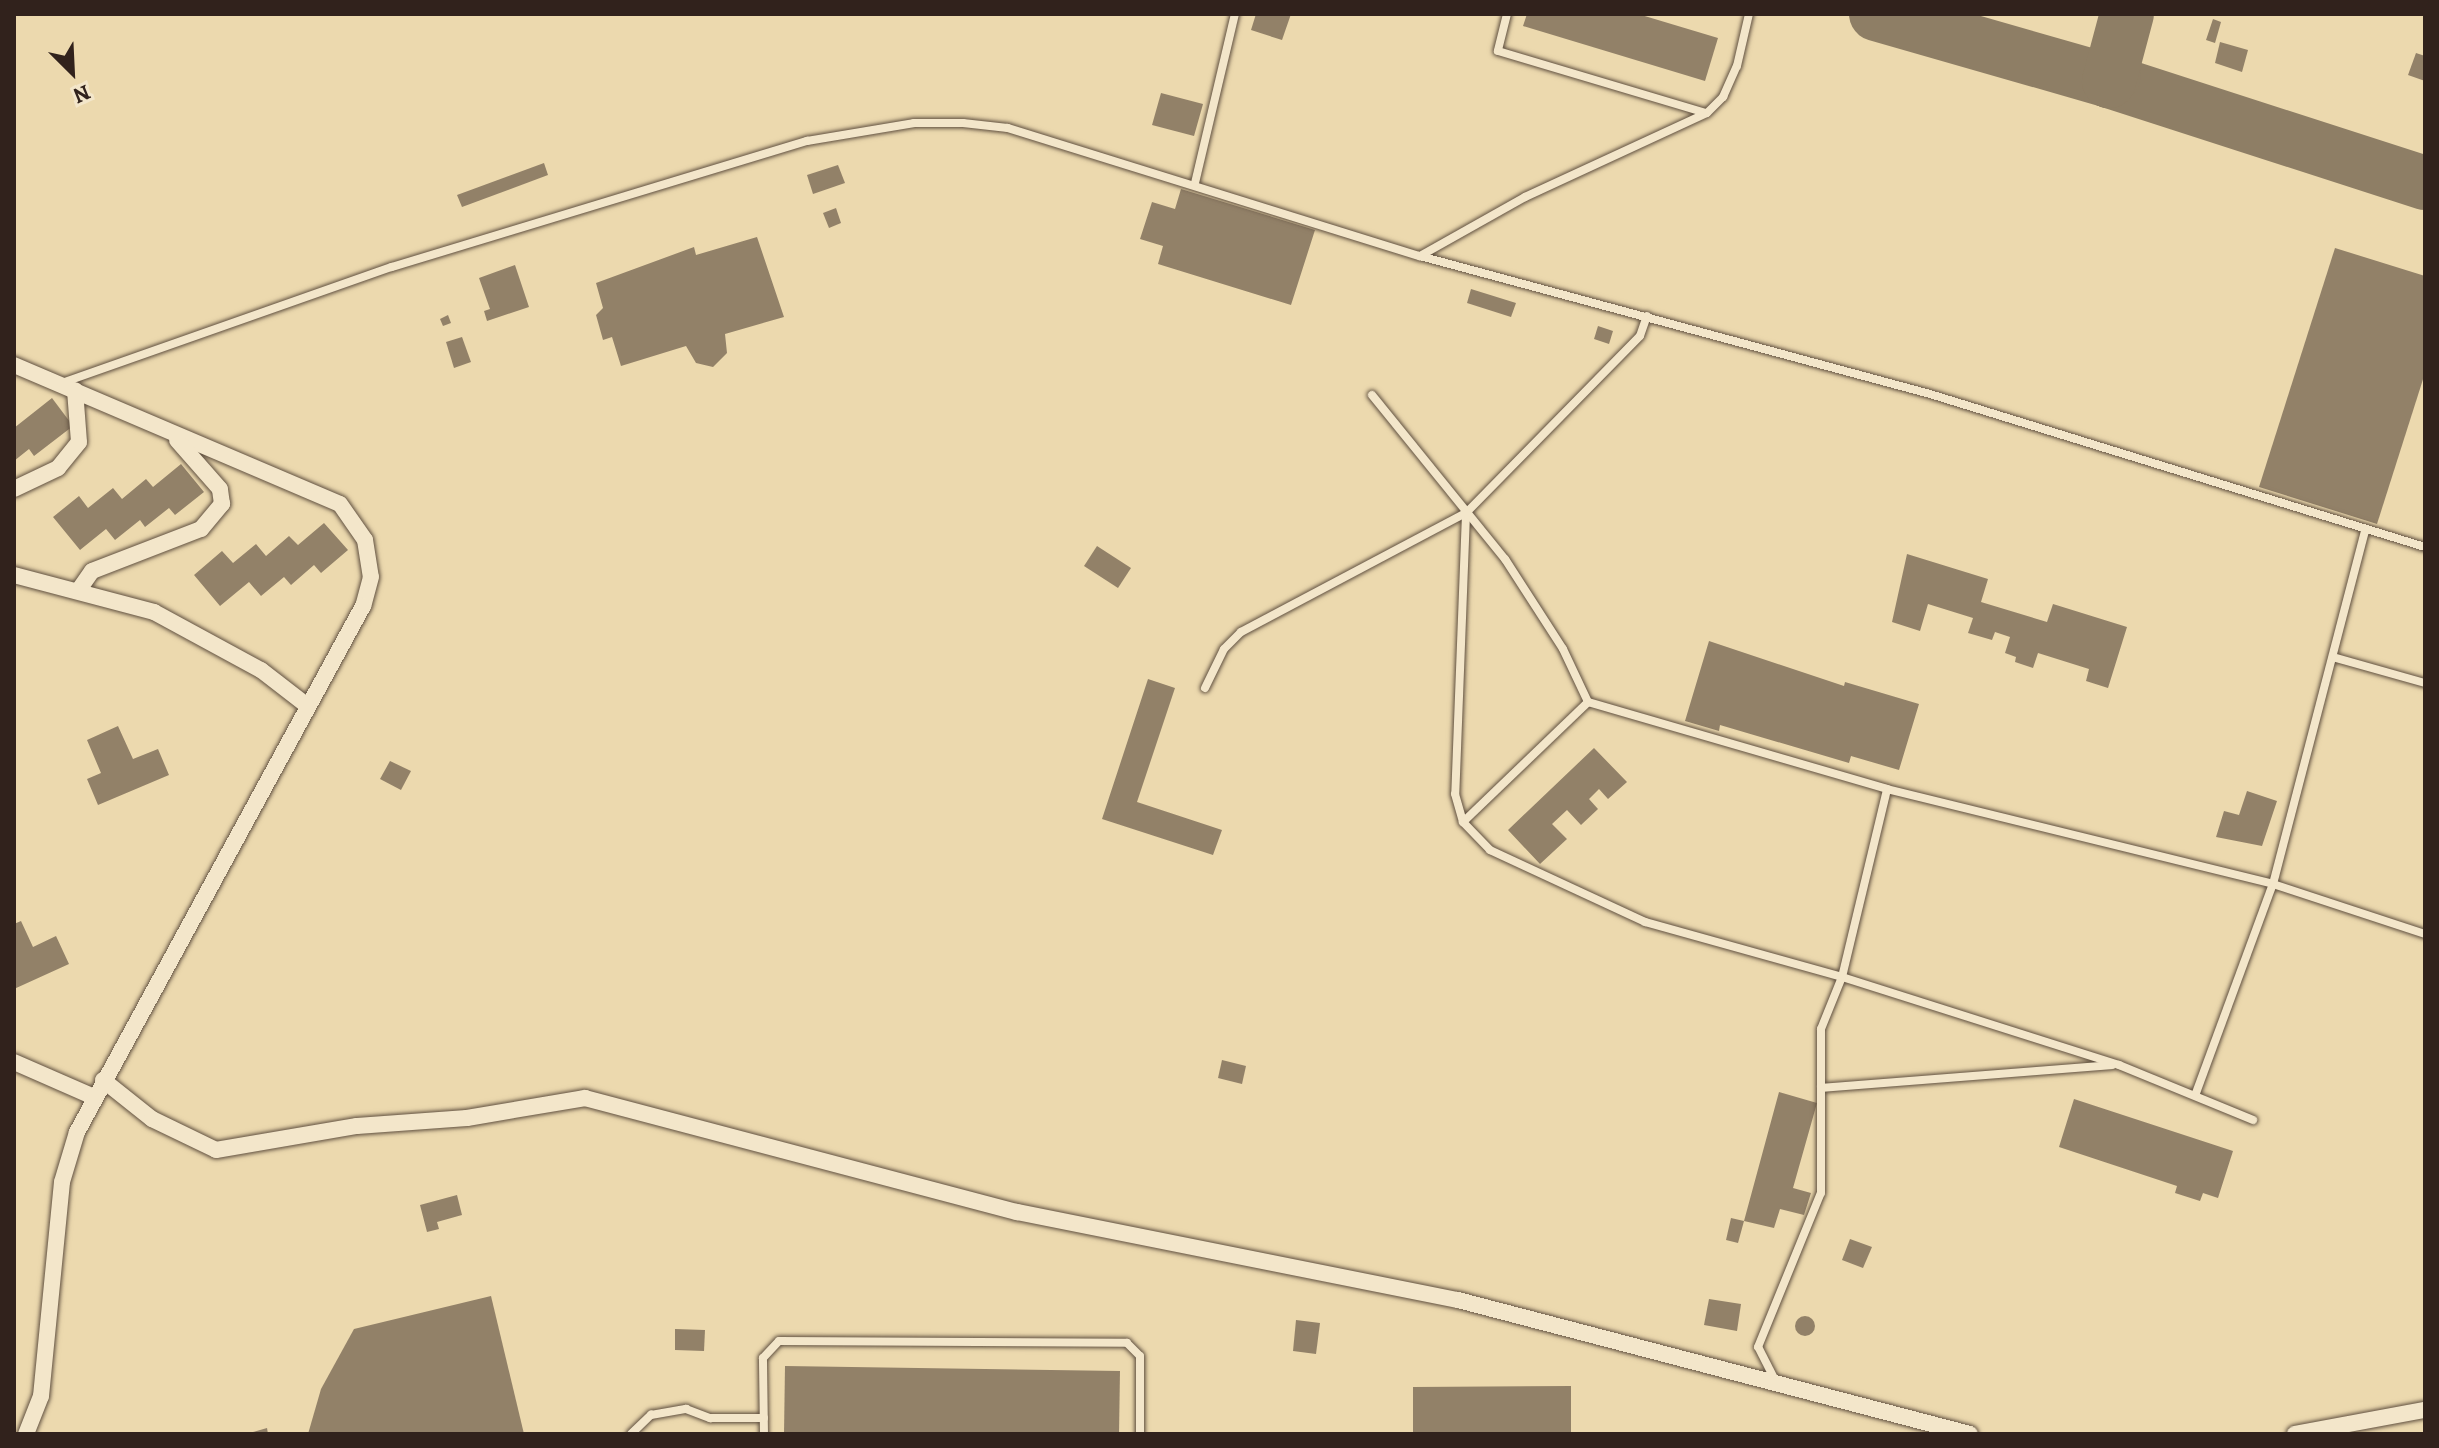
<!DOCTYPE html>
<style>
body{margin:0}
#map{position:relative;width:2439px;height:1448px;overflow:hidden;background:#ecd9ae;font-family:Alegreya,serif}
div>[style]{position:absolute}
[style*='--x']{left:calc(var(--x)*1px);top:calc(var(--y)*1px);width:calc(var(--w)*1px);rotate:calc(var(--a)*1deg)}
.taxiway>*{height:54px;margin:-27px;padding:0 27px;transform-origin:27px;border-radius:27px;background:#8e7e65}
.building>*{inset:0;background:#928168}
.round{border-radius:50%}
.roads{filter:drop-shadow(0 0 2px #605040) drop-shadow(0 0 2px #605040)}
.lane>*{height:8px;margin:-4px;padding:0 4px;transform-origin:4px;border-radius:4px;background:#f3e6ca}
.street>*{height:16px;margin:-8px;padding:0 8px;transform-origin:8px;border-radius:8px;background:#f3e6ca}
span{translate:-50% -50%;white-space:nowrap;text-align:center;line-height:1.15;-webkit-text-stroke:8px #f3e6ca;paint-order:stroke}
.frame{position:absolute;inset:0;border:16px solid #31221c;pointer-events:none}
.north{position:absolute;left:32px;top:32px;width:80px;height:80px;-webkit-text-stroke:6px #f3e6ca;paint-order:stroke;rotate:156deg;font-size:22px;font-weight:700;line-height:32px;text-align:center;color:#31221c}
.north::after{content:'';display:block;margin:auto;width:28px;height:36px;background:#31221c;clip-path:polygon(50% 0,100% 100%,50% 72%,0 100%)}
</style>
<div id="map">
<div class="taxiway">
<i style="--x:1876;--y:14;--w:242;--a:16"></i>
<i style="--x:2109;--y:81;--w:332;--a:17.9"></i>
<i style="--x:2114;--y:75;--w:8;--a:130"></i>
<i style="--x:2109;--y:81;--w:69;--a:-75"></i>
</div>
<div class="building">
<i style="clip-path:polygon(1256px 14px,1291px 14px,1282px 40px,1251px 30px)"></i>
<i style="clip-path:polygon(1527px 14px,1638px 14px,1718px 38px,1705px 81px,1523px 26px)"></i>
<i style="clip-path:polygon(2213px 19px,2221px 22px,2215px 43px,2206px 40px)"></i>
<i style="clip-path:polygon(2220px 42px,2248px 50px,2242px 72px,2215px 63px)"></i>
<i style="clip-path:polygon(2416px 53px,2425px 56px,2425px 81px,2408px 75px)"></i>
<i style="clip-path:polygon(1161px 93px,1203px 104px,1194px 136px,1152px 125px)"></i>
<i style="clip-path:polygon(544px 163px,548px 175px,462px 207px,457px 195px)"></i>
<i style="clip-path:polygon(838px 165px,845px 183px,813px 194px,807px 175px)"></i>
<i style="clip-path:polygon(1181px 189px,1315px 230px,1291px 305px,1158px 264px,1163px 246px,1140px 239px,1152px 202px,1175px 209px)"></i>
<i style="clip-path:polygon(836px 208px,841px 223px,829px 228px,823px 213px)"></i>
<i style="clip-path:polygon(757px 237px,784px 317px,725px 334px,727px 353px,713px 367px,696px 363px,686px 346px,621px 366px,612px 337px,603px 340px,596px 315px,603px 308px,596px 283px,694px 247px,696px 255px)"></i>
<i style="clip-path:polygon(2335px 248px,2425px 276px,2425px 373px,2377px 524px,2259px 487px)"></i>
<i style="clip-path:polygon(515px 265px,529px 307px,487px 321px,484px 311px,490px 309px,479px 278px)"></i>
<i style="clip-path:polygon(1471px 289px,1516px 303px,1511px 317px,1467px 303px)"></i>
<i style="clip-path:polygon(448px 315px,451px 323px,443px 326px,440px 319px)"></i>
<i style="clip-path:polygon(1598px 326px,1613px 331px,1609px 344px,1594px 339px)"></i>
<i style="clip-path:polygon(462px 337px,471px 362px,454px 368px,446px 342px)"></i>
<i style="clip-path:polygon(52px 398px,73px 426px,34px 456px,29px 449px,14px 461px,14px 428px)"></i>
<i style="clip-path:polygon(181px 464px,204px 492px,175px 515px,169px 508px,145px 527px,140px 520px,115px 540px,106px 529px,80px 550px,53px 517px,79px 496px,88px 508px,113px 488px,122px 499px,146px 479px,153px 487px)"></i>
<i style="clip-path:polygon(324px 523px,348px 550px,321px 573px,314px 565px,291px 585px,284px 577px,261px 596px,249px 582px,220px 606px,194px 575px,222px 551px,233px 563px,256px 544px,266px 556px,289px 536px,298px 545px)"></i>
<i style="clip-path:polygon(1097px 546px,1131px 568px,1118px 588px,1084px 566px)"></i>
<i style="clip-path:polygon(1907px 554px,1988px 579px,1981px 602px,2047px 622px,2053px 604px,2127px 627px,2108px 688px,2086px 681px,2089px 669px,2038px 653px,2033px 668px,2015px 662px,2016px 657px,2005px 653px,2010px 637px,1995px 632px,1992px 640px,1968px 633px,1973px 618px,1928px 604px,1920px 631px,1892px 622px)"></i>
<i style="clip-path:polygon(1709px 641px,1844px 686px,1845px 682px,1919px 704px,1899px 770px,1851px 756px,1849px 763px,1720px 725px,1719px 731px,1685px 721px)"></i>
<i style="clip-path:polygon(1148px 679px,1175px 688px,1137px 802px,1222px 830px,1213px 855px,1102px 819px)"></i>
<i style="clip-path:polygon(118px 726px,133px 759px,158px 749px,169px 775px,98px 805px,87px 779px,101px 773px,87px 740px)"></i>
<i style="clip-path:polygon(1594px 748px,1627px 782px,1608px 799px,1599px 789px,1589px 799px,1598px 809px,1581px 825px,1567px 810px,1552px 824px,1567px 839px,1540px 864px,1508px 830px)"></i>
<i style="clip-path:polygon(390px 761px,411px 771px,401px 790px,380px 779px)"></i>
<i style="clip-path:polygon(2247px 791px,2277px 801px,2262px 846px,2216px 837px,2224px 811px,2239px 815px)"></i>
<i style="clip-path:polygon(21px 921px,33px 947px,56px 936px,69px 964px,14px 989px,14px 924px)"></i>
<i style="clip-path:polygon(1222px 1060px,1246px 1066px,1242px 1084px,1218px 1078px)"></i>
<i style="clip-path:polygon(1779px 1092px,1817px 1103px,1793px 1188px,1811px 1193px,1804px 1215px,1780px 1209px,1774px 1228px,1744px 1221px)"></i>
<i style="clip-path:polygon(2074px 1099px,2233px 1151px,2218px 1198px,2203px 1193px,2200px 1201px,2175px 1193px,2177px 1186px,2059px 1147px)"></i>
<i style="clip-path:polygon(457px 1195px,462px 1215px,437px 1222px,439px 1229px,427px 1232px,420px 1205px)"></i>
<i style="clip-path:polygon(1731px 1218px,1744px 1221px,1738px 1243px,1726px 1240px)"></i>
<i style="clip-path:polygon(1850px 1239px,1872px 1247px,1863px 1268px,1842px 1260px)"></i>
<i style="clip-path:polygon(491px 1296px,524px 1434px,308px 1434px,321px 1389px,354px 1329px)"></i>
<i style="clip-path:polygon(1709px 1299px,1741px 1304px,1737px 1331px,1704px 1325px)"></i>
<i class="round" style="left:1795px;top:1316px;width:20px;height:20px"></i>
<i style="clip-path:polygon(1296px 1320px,1320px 1323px,1316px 1354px,1293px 1351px)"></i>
<i style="clip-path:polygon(675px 1329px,705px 1330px,704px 1351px,675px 1350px)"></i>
<i style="clip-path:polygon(785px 1366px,1120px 1371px,1119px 1434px,784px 1434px)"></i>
<i style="clip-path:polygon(1571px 1386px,1571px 1434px,1413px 1434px,1413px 1387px)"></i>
<i style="clip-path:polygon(267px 1428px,268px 1434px,253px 1434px,253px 1432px)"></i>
</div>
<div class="roads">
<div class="lane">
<i style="--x:1507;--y:14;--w:38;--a:104"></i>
<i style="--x:1498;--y:51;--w:217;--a:16.6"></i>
<i style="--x:1195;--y:183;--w:174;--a:-76.7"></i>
<i style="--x:1420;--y:256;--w:120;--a:-29.3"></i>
<i style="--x:1525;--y:197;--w:200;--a:-24.8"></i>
<i style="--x:1707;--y:113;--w:23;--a:-45"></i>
<i style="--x:1723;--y:97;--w:34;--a:-66"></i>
<i style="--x:1737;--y:66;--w:53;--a:-77"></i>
<i style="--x:59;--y:384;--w:353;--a:-19.4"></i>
<i style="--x:392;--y:267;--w:434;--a:-16.9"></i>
<i style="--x:807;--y:141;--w:109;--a:-9.5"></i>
<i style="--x:914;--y:123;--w:49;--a:0"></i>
<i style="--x:963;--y:123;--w:45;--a:6.3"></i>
<i style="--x:1008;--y:128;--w:431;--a:17.3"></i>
<i style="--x:1420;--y:256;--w:528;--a:15.14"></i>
<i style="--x:1930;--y:394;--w:518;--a:17.18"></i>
<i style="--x:1372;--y:395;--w:211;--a:51"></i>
<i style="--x:1505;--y:559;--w:107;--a:57.2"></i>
<i style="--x:1563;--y:649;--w:59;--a:64.7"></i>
<i style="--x:1588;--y:702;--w:311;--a:16.2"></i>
<i style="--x:1887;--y:789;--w:398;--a:13.8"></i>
<i style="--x:2273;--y:884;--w:160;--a:18.2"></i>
<i style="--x:1466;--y:514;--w:280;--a:92.2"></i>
<i style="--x:1455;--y:794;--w:29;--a:74"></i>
<i style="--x:1463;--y:822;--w:39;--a:46"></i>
<i style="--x:1490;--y:850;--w:171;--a:24.9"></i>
<i style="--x:1645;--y:922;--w:205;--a:15.6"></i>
<i style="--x:1842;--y:977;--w:291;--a:17.6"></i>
<i style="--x:2119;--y:1065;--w:145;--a:22.3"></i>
<i style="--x:2336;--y:658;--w:92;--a:15.7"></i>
<i style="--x:1205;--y:688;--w:43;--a:-64"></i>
<i style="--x:1224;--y:649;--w:24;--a:-45"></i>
<i style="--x:1241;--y:632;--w:255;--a:-27.9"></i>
<i style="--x:1466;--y:513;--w:248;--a:-45.5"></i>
<i style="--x:1640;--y:336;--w:21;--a:-71"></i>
<i style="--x:1463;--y:822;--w:173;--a:-43.8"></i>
<i style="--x:1821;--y:1088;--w:292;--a:-4.5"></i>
<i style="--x:2196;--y:1093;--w:223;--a:-69.8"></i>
<i style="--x:2273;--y:884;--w:365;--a:-75.4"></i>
<i style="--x:1775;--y:1380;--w:37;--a:-117"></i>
<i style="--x:1758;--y:1347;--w:166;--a:-67.8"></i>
<i style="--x:1821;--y:1193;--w:164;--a:-90"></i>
<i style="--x:1821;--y:1029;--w:56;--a:-68"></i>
<i style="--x:1842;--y:977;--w:193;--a:-76.5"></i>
<i style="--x:631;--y:1434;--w:28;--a:-44"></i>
<i style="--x:651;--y:1415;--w:36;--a:-10"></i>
<i style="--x:686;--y:1409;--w:26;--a:21"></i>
<i style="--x:710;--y:1418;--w:54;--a:0"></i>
<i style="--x:764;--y:1434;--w:76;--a:-90.8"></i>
<i style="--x:763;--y:1358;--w:23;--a:-47"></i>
<i style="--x:779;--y:1341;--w:348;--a:0.3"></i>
<i style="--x:1127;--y:1343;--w:18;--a:45"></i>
<i style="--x:1140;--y:1356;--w:78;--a:90"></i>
</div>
<div class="street">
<i style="--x:14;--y:365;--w:354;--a:23.1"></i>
<i style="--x:340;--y:504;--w:44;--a:55.2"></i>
<i style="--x:365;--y:540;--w:37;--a:81"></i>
<i style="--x:371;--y:577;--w:30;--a:105"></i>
<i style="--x:363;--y:606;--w:599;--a:118.53"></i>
<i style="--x:77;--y:1132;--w:52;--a:106.7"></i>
<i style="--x:62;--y:1182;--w:215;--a:95.6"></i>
<i style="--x:41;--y:1396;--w:41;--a:111.5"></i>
<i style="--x:14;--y:489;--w:49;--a:-25.5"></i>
<i style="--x:58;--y:468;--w:33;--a:-51"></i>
<i style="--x:79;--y:442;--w:52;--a:-94.4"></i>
<i style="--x:14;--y:575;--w:145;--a:14.8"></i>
<i style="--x:154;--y:612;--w:122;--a:28.5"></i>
<i style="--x:261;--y:670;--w:56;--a:37.7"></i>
<i style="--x:78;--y:591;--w:24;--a:-55"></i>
<i style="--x:92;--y:571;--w:117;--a:-21.1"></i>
<i style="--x:201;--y:529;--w:33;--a:-50"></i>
<i style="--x:222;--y:504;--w:15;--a:-98"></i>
<i style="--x:220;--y:489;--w:65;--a:-131.3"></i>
<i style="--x:14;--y:1062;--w:87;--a:23.6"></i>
<i style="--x:103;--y:1080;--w:63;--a:38.5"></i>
<i style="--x:152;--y:1119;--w:71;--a:25.8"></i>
<i style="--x:216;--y:1150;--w:143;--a:-9.7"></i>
<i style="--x:357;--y:1126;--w:110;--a:-4.2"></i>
<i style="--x:467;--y:1118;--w:120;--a:-9.6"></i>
<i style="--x:585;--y:1098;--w:447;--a:14.8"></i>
<i style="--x:1017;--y:1212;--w:450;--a:11.3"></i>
<i style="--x:1458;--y:1300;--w:529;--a:14.67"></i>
<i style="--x:2295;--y:1434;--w:132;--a:-10.5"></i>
</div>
</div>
<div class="frame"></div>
<div class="north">N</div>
</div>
